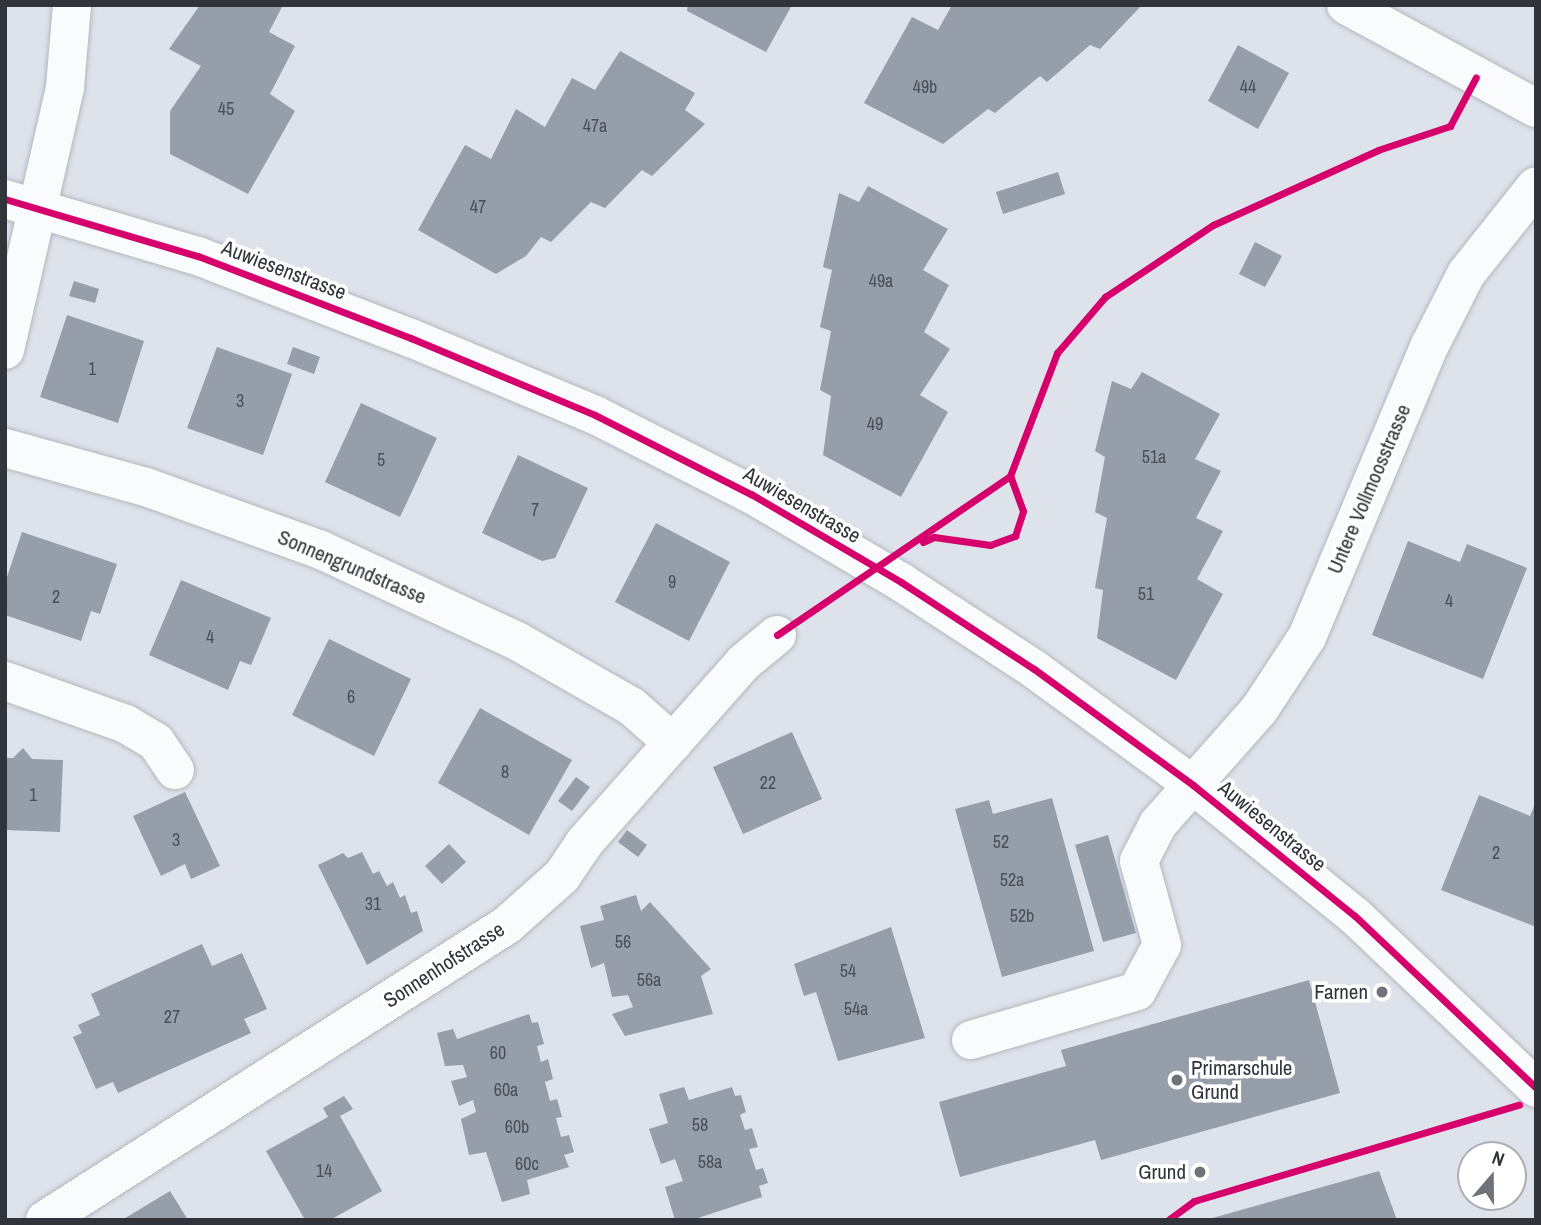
<!DOCTYPE html>
<style>
body{margin:0}
#map{position:relative;width:1541px;height:1225px;overflow:hidden;background:#dee3eb;font-family:"Archivo Narrow",sans-serif}
div>[style]{position:absolute}
[style*='--x']{left:calc(var(--x)*1px);top:calc(var(--y)*1px);width:calc(var(--w)*1px);rotate:calc(var(--a)*1deg)}
.building>*{inset:0;background:#969eaa}
.roads{filter:drop-shadow(0 0 2px #b3b7bd) drop-shadow(0 0 2px #b3b7bd)}
.minor>*{height:38px;margin:-19px;padding:0 19px;transform-origin:19px;border-radius:19px;background:#fafbfc}
.cycleway>*{height:7px;margin:-3.5px;padding:0 3.5px;transform-origin:3.5px;border-radius:3.5px;background:#d6006c}
.dots>*{width:19px;height:19px;translate:-50% -50%;box-sizing:border-box;border:4px solid #fff;border-radius:50%}
span{translate:-50% -50%;white-space:nowrap;text-align:center;line-height:1.15;-webkit-text-stroke:7px #fff;paint-order:stroke}
.number-label{font-size:18px;color:#4a4f57}
.number-label span{-webkit-text-stroke-width:0}
.street-label{font-size:21px;color:#31353b}
.poi-label{font-size:21px;color:#31353b}
.right{translate:-100% -50%;text-align:right}
.left{translate:0 -50%;text-align:left}
.frame{position:absolute;inset:0;border:7px solid #31353b;pointer-events:none}
.north{position:absolute;left:1457px;top:1141px;width:70px;height:70px;box-sizing:border-box;background:#fff;border:2px solid #adaeb1;border-radius:50%;rotate:20deg;font-size:19px;font-weight:700;line-height:28px;text-align:center;color:#31353b}
.north::after{content:'';display:block;margin:auto;width:24px;height:32px;background:#6e7279;clip-path:polygon(50% 0,100% 100%,50% 72%,0 100%)}
</style>
<div id="map">
<div class="building">
<i style="clip-path:polygon(200px 5px,283px 5px,269px 32px,295px 46px,270px 94px,295px 111px,248px 194px,170px 154px,170px 111px,201px 66px,169px 49px)"></i>
<i style="clip-path:polygon(688px 5px,792px 5px,766px 52px,687px 11px)"></i>
<i style="clip-path:polygon(952px 5px,1142px 5px,1100px 49px,1090px 45px,1047px 82px,1040px 76px,995px 113px,988px 109px,943px 144px,864px 103px,912px 17px,938px 30px)"></i>
<i style="clip-path:polygon(1238px 45px,1289px 73px,1258px 129px,1208px 101px)"></i>
<i style="clip-path:polygon(620px 51px,695px 93px,685px 110px,705px 124px,652px 176px,642px 170px,605px 208px,591px 202px,551px 242px,541px 237px,526px 256px,496px 274px,418px 230px,465px 145px,491px 159px,516px 109px,545px 127px,572px 78px,595px 90px)"></i>
<i style="clip-path:polygon(1058px 172px,1065px 194px,1003px 214px,996px 192px)"></i>
<i style="clip-path:polygon(868px 186px,948px 229px,923px 270px,949px 285px,924px 332px,950px 349px,920px 395px,948px 412px,901px 497px,823px 455px,831px 396px,820px 390px,831px 331px,820px 327px,832px 270px,823px 267px,839px 193px,859px 202px)"></i>
<i style="clip-path:polygon(1255px 242px,1282px 256px,1265px 287px,1239px 274px)"></i>
<i style="clip-path:polygon(74px 281px,99px 289px,95px 303px,69px 296px)"></i>
<i style="clip-path:polygon(67px 315px,144px 341px,118px 423px,40px 397px)"></i>
<i style="clip-path:polygon(217px 347px,292px 374px,263px 455px,187px 428px)"></i>
<i style="clip-path:polygon(293px 347px,320px 357px,314px 374px,287px 364px)"></i>
<i style="clip-path:polygon(1142px 372px,1220px 414px,1195px 459px,1221px 471px,1196px 518px,1223px 531px,1197px 579px,1223px 594px,1176px 680px,1097px 638px,1103px 590px,1095px 588px,1107px 518px,1095px 512px,1105px 457px,1095px 451px,1112px 381px,1131px 389px)"></i>
<i style="clip-path:polygon(361px 403px,437px 438px,400px 517px,325px 482px)"></i>
<i style="clip-path:polygon(518px 455px,588px 488px,555px 558px,542px 561px,482px 533px)"></i>
<i style="clip-path:polygon(656px 523px,730px 562px,689px 641px,615px 602px)"></i>
<i style="clip-path:polygon(22px 532px,117px 564px,100px 614px,91px 611px,81px 641px,5px 615px,5px 583px)"></i>
<i style="clip-path:polygon(1408px 541px,1460px 562px,1467px 544px,1527px 568px,1483px 679px,1372px 635px)"></i>
<i style="clip-path:polygon(181px 580px,271px 618px,251px 665px,240px 661px,228px 690px,149px 655px)"></i>
<i style="clip-path:polygon(329px 639px,411px 679px,374px 756px,292px 715px)"></i>
<i style="clip-path:polygon(480px 708px,572px 760px,529px 835px,438px 783px)"></i>
<i style="clip-path:polygon(792px 732px,822px 799px,743px 834px,713px 767px)"></i>
<i style="clip-path:polygon(23px 748px,32px 759px,63px 760px,60px 832px,5px 830px,5px 758px,13px 758px)"></i>
<i style="clip-path:polygon(576px 777px,590px 787px,572px 811px,558px 801px)"></i>
<i style="clip-path:polygon(185px 792px,220px 866px,191px 879px,185px 864px,161px 876px,133px 816px)"></i>
<i style="clip-path:polygon(1479px 795px,1530px 816px,1536px 802px,1536px 927px,1441px 890px)"></i>
<i style="clip-path:polygon(1052px 798px,1094px 951px,1002px 977px,955px 809px,989px 800px,993px 814px)"></i>
<i style="clip-path:polygon(627px 830px,647px 845px,638px 857px,618px 842px)"></i>
<i style="clip-path:polygon(1108px 835px,1136px 933px,1103px 942px,1075px 845px)"></i>
<i style="clip-path:polygon(449px 844px,466px 862px,442px 884px,425px 866px)"></i>
<i style="clip-path:polygon(362px 852px,373px 874px,379px 871px,387px 886px,393px 882px,400px 898px,405px 895px,411px 913px,417px 911px,423px 931px,367px 965px,318px 865px,343px 853px,348px 858px)"></i>
<i style="clip-path:polygon(636px 895px,641px 911px,650px 902px,711px 969px,701px 976px,713px 1014px,625px 1036px,612px 1014px,633px 1007px,628px 995px,612px 997px,604px 963px,591px 968px,580px 926px,604px 920px,600px 906px)"></i>
<i style="clip-path:polygon(891px 927px,925px 1038px,838px 1061px,816px 992px,804px 996px,794px 964px)"></i>
<i style="clip-path:polygon(202px 944px,212px 966px,242px 953px,267px 1009px,244px 1019px,251px 1033px,118px 1093px,113px 1082px,96px 1089px,73px 1037px,82px 1033px,78px 1025px,100px 1015px,91px 994px)"></i>
<i style="clip-path:polygon(1309px 980px,1340px 1093px,1101px 1160px,1095px 1140px,960px 1177px,939px 1102px,1066px 1066px,1061px 1050px)"></i>
<i style="clip-path:polygon(529px 1014px,532px 1023px,538px 1022px,544px 1044px,537px 1046px,541px 1062px,548px 1059px,553px 1079px,545px 1082px,550px 1101px,557px 1099px,562px 1117px,556px 1118px,561px 1137px,569px 1135px,574px 1152px,564px 1155px,569px 1167px,527px 1180px,530px 1194px,502px 1202px,486px 1152px,469px 1155px,461px 1119px,476px 1112px,473px 1100px,459px 1106px,451px 1081px,467px 1077px,463px 1065px,445px 1066px,437px 1033px,453px 1029px,457px 1039px)"></i>
<i style="clip-path:polygon(684px 1087px,689px 1100px,732px 1087px,735px 1096px,741px 1095px,746px 1112px,740px 1115px,745px 1130px,752px 1128px,758px 1147px,749px 1149px,756px 1170px,763px 1168px,768px 1183px,759px 1186px,762px 1197px,692px 1220px,675px 1220px,665px 1187px,683px 1181px,675px 1159px,661px 1164px,649px 1129px,668px 1123px,659px 1094px)"></i>
<i style="clip-path:polygon(344px 1096px,353px 1109px,340px 1116px,382px 1191px,330px 1220px,305px 1220px,266px 1151px,328px 1117px,323px 1108px)"></i>
<i style="clip-path:polygon(1379px 1171px,1397px 1220px,1209px 1220px,1209px 1219px)"></i>
<i style="clip-path:polygon(170px 1191px,188px 1220px,122px 1220px)"></i>
</div>
<div class="roads">
<div class="minor">
<i style="--x:1346;--y:5;--w:216;--a:28.5"></i>
<i style="--x:5;--y:199;--w:201;--a:16.5"></i>
<i style="--x:198;--y:256;--w:228;--a:21.1"></i>
<i style="--x:411;--y:338;--w:199;--a:22.7"></i>
<i style="--x:595;--y:415;--w:175;--a:26.9"></i>
<i style="--x:751;--y:494;--w:174;--a:30.4"></i>
<i style="--x:901;--y:582;--w:159;--a:33.2"></i>
<i style="--x:1034;--y:669;--w:197;--a:36.1"></i>
<i style="--x:1193;--y:785;--w:208;--a:39"></i>
<i style="--x:1355;--y:916;--w:250;--a:43.5"></i>
<i style="--x:5;--y:350;--w:270;--a:-77.1"></i>
<i style="--x:65;--y:87;--w:82;--a:-85.1"></i>
<i style="--x:5;--y:448;--w:146;--a:15.5"></i>
<i style="--x:146;--y:487;--w:186;--a:19.8"></i>
<i style="--x:321;--y:550;--w:216;--a:24.9"></i>
<i style="--x:517;--y:641;--w:131;--a:29.7"></i>
<i style="--x:631;--y:706;--w:56;--a:41.4"></i>
<i style="--x:5;--y:681;--w:128;--a:19.6"></i>
<i style="--x:126;--y:724;--w:35;--a:31"></i>
<i style="--x:156;--y:742;--w:34;--a:56"></i>
<i style="--x:971;--y:1040;--w:173;--a:-16.4"></i>
<i style="--x:1137;--y:991;--w:52;--a:-61.5"></i>
<i style="--x:1162;--y:945;--w:87;--a:-105.3"></i>
<i style="--x:1139;--y:861;--w:42;--a:-62.8"></i>
<i style="--x:1158;--y:824;--w:152;--a:-48.5"></i>
<i style="--x:1259;--y:710;--w:87;--a:-56.7"></i>
<i style="--x:1307;--y:637;--w:317;--a:-67.2"></i>
<i style="--x:1430;--y:345;--w:80;--a:-63.1"></i>
<i style="--x:1466;--y:274;--w:112;--a:-51.5"></i>
<i style="--x:45;--y:1220;--w:548;--a:-32.56"></i>
<i style="--x:507;--y:925;--w:74;--a:-41.7"></i>
<i style="--x:562;--y:876;--w:40;--a:-56"></i>
<i style="--x:584;--y:843;--w:240;--a:-48.5"></i>
<i style="--x:743;--y:663;--w:44;--a:-39.5"></i>
</div>
</div>
<div class="cycleway">
<i style="--x:5;--y:199;--w:201;--a:16.5"></i>
<i style="--x:198;--y:256;--w:228;--a:21.1"></i>
<i style="--x:411;--y:338;--w:199;--a:22.7"></i>
<i style="--x:595;--y:415;--w:175;--a:26.9"></i>
<i style="--x:751;--y:494;--w:174;--a:30.4"></i>
<i style="--x:901;--y:582;--w:159;--a:33.2"></i>
<i style="--x:1034;--y:669;--w:197;--a:36.1"></i>
<i style="--x:1193;--y:785;--w:208;--a:39"></i>
<i style="--x:1355;--y:916;--w:250;--a:43.5"></i>
<i style="--x:923;--y:542;--w:12;--a:-24"></i>
<i style="--x:934;--y:537;--w:57;--a:8.1"></i>
<i style="--x:990;--y:545;--w:27;--a:-20"></i>
<i style="--x:1015;--y:536;--w:26;--a:-72"></i>
<i style="--x:1023;--y:511;--w:37;--a:-110"></i>
<i style="--x:777;--y:635;--w:282;--a:-34.3"></i>
<i style="--x:1010;--y:476;--w:132;--a:-69.1"></i>
<i style="--x:1057;--y:353;--w:74;--a:-49.4"></i>
<i style="--x:1105;--y:297;--w:130;--a:-33.7"></i>
<i style="--x:1213;--y:225;--w:181;--a:-24.4"></i>
<i style="--x:1378;--y:150;--w:76;--a:-18.4"></i>
<i style="--x:1450;--y:126;--w:55;--a:-62"></i>
<i style="--x:1168;--y:1220;--w:32;--a:-36"></i>
<i style="--x:1194;--y:1201;--w:339;--a:-16.5"></i>
</div>
<div class="dots">
<i style="left:1382px;top:992px;background:#6e7279"></i>
<i style="left:1177px;top:1080px;background:#6e7279"></i>
<i style="left:1200px;top:1172px;background:#6e7279"></i>
</div>
<div class="number-label">
<span style="left:925px;top:87px">49b</span>
<span style="left:1248px;top:87px">44</span>
<span style="left:226px;top:109px">45</span>
<span style="left:595px;top:126px">47a</span>
<span style="left:478px;top:207px">47</span>
<span style="left:881px;top:281px">49a</span>
<span style="left:92px;top:369px">1</span>
<span style="left:240px;top:401px">3</span>
<span style="left:875px;top:424px">49</span>
<span style="left:1154px;top:457px">51a</span>
<span style="left:381px;top:460px">5</span>
<span style="left:535px;top:510px">7</span>
<span style="left:672px;top:582px">9</span>
<span style="left:1146px;top:594px">51</span>
<span style="left:56px;top:597px">2</span>
<span style="left:1449px;top:601px">4</span>
<span style="left:210px;top:637px">4</span>
<span style="left:351px;top:697px">6</span>
<span style="left:505px;top:772px">8</span>
<span style="left:768px;top:783px">22</span>
<span style="left:33px;top:795px">1</span>
<span style="left:176px;top:840px">3</span>
<span style="left:1001px;top:842px">52</span>
<span style="left:1496px;top:853px">2</span>
<span style="left:1012px;top:880px">52a</span>
<span style="left:373px;top:904px">31</span>
<span style="left:1022px;top:916px">52b</span>
<span style="left:623px;top:942px">56</span>
<span style="left:848px;top:971px">54</span>
<span style="left:649px;top:980px">56a</span>
<span style="left:856px;top:1009px">54a</span>
<span style="left:172px;top:1017px">27</span>
<span style="left:498px;top:1053px">60</span>
<span style="left:506px;top:1090px">60a</span>
<span style="left:700px;top:1125px">58</span>
<span style="left:517px;top:1127px">60b</span>
<span style="left:710px;top:1162px">58a</span>
<span style="left:527px;top:1164px">60c</span>
<span style="left:324px;top:1171px">14</span>
</div>
<div class="street-label">
<span style="left:284px;top:270px;rotate:21deg">Auwiesenstrasse</span>
<span style="left:1369px;top:489px;rotate:-67deg">Untere Vollmoosstrasse</span>
<span style="left:802px;top:505px;rotate:30deg">Auwiesenstrasse</span>
<span style="left:352px;top:567px;rotate:23deg">Sonnengrundstrasse</span>
<span style="left:1272px;top:826px;rotate:39deg">Auwiesenstrasse</span>
<span style="left:444px;top:965px;rotate:-33deg">Sonnenhofstrasse</span>
</div>
<div class="poi-label">
<span class="right" style="left:1368px;top:992px">Farnen</span>
<span class="left" style="left:1191px;top:1080px">Primarschule<br>Grund</span>
<span class="right" style="left:1186px;top:1172px">Grund</span>
</div>
<div class="frame"></div>
<div class="north">N</div>
</div>
